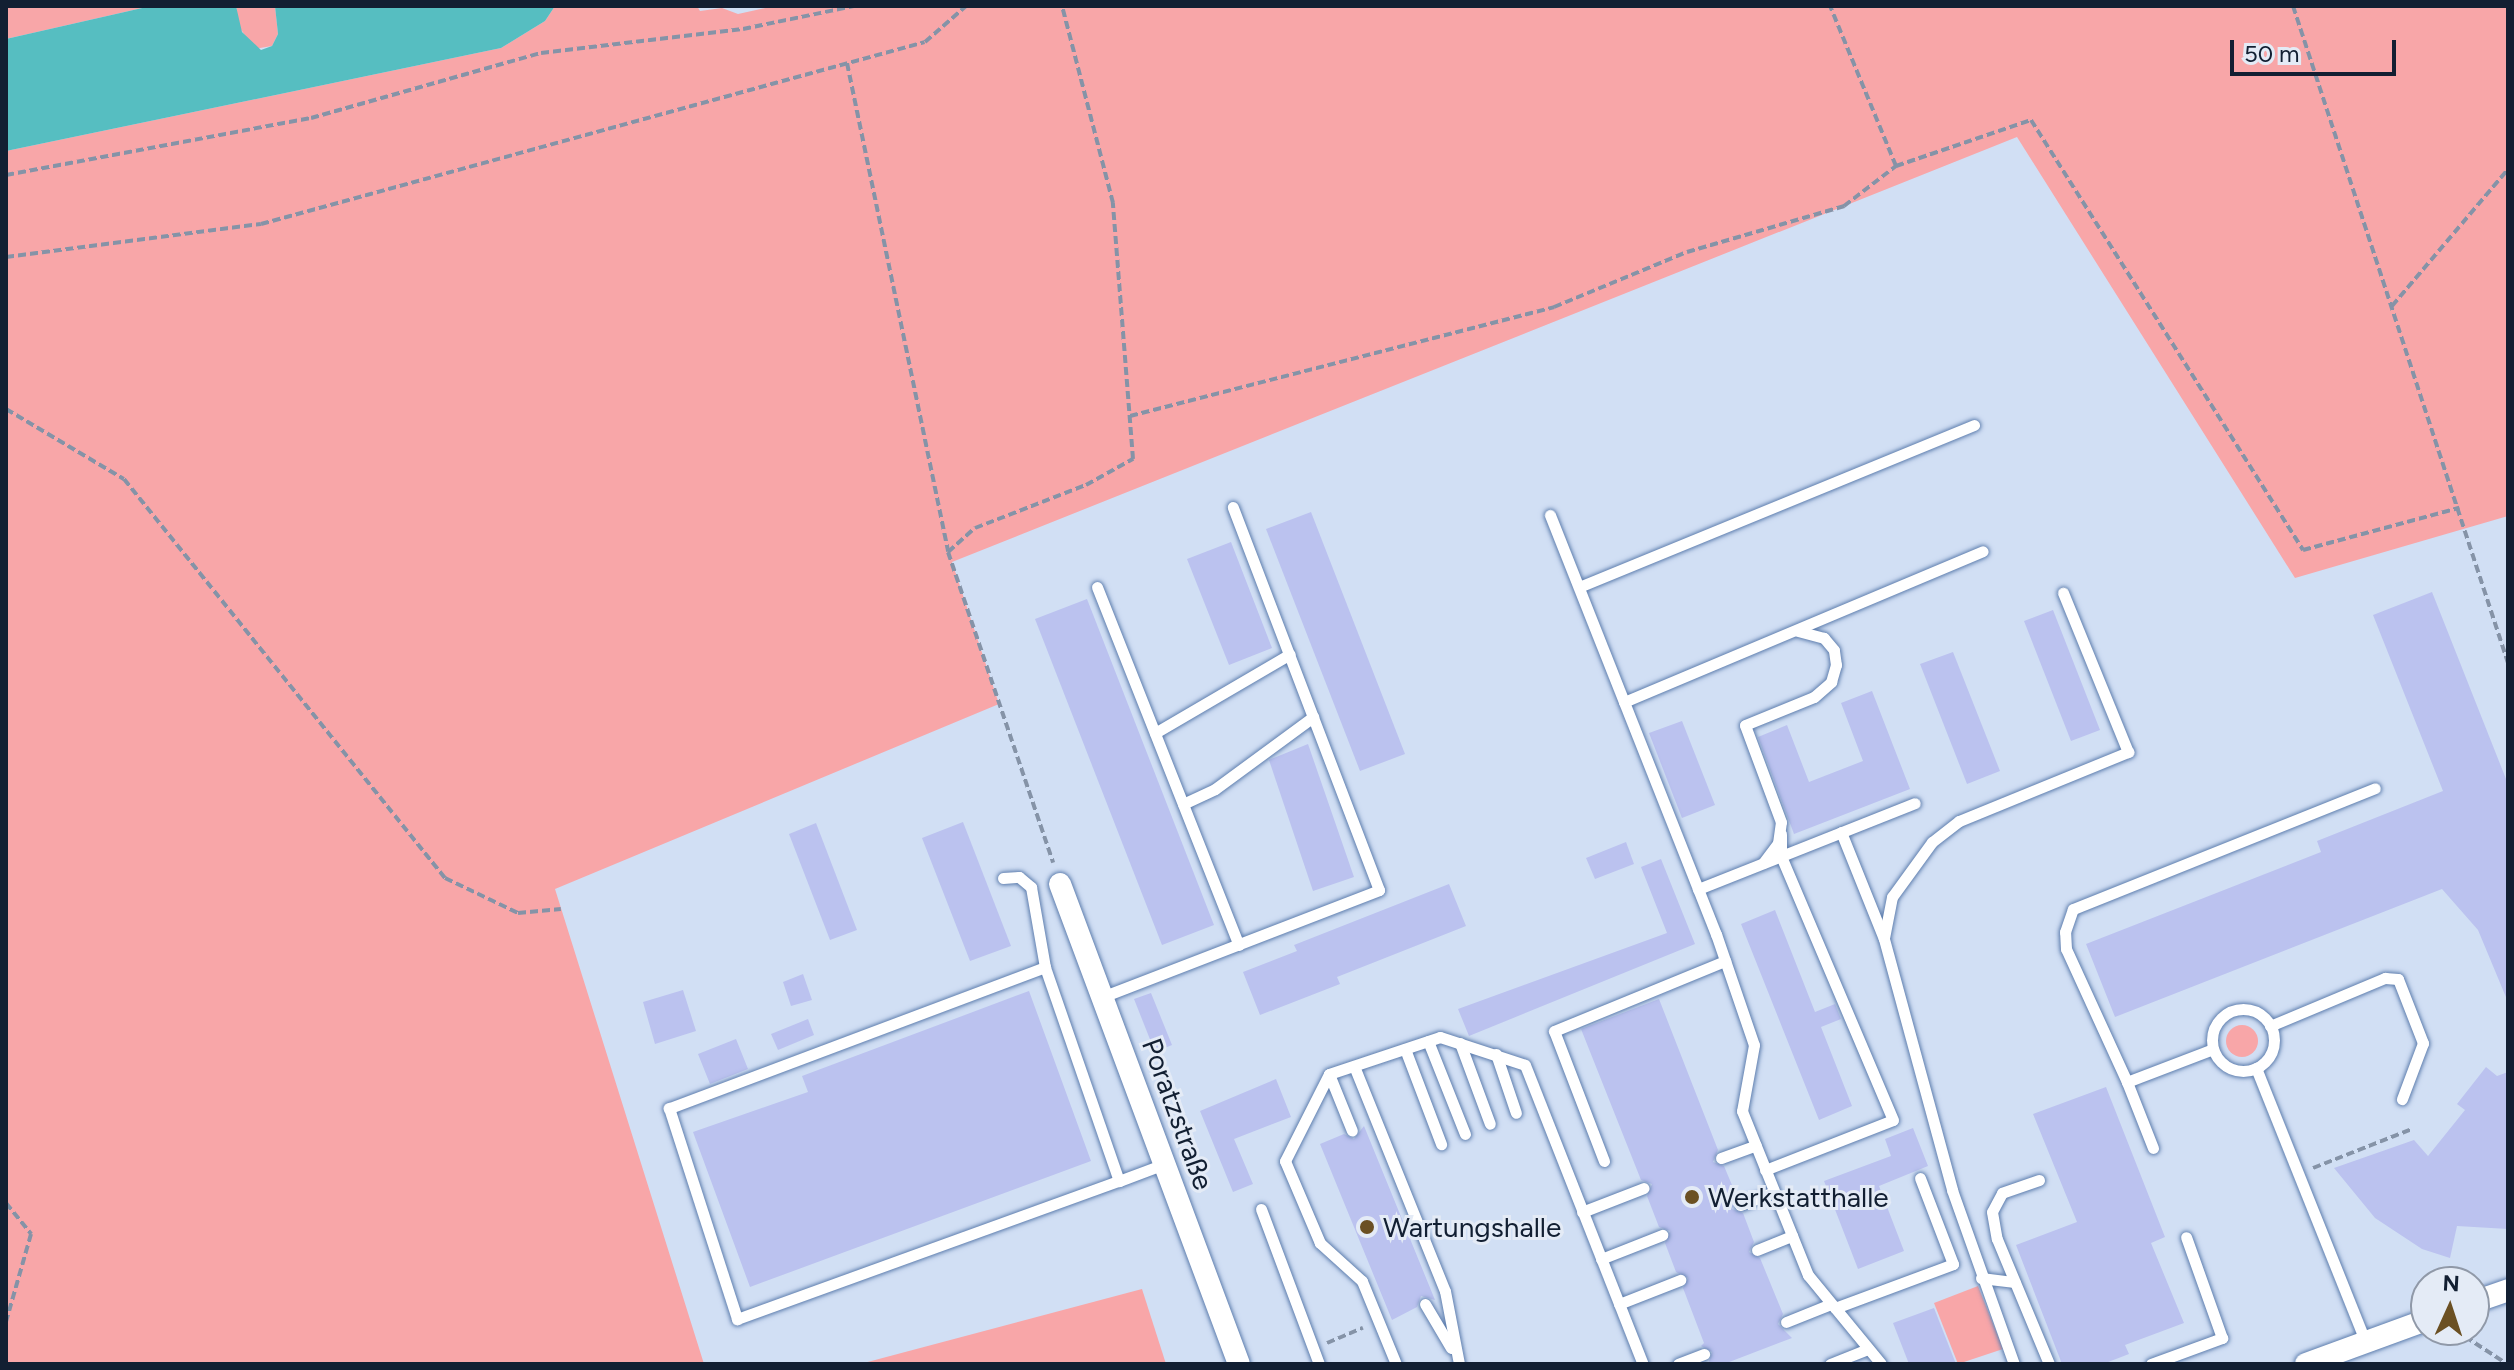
<!DOCTYPE html>
<meta charset="utf-8">
<style>
body{margin:0}
#map{position:relative;width:2514px;height:1370px;overflow:hidden;background:#d1dff4;font-family:Figtree,sans-serif}
div>[style]{position:absolute}
[style*='--x']{left:calc(var(--x)*1px);top:calc(var(--y)*1px);width:calc(var(--w)*1px);rotate:calc(var(--a)*1deg)}
.green>*{inset:0;background:#f8a6a8}
.round{border-radius:50%}
.water>*{inset:0;background:#56bec1}
.building>*{inset:0;background:#bbc2ef}
.path>*{height:4px;margin-top:-2px;transform-origin:0;background:repeating-linear-gradient(90deg,#8593a7 0 8px,transparent 0 12px)}
.roads{filter:drop-shadow(0 0 2px #5e7eae) drop-shadow(0 0 2px #5e7eae)}
.service>*{height:11px;margin:-5.5px;padding:0 5.5px;transform-origin:5.5px;border-radius:5.5px;background:#fff}
.service>.ring{margin:-5.5px;padding:0;box-sizing:content-box;background:none;border:11px solid #fff;border-radius:50%}
.minor>*{height:22px;margin:-11px;padding:0 11px;transform-origin:11px;border-radius:11px;background:#fff}
.dots>*{width:22px;height:22px;translate:-50% -50%;box-sizing:border-box;border:4px solid #e4ebf6;border-radius:50%}
span{translate:-50% -50%;white-space:nowrap;text-align:center;line-height:1.15;-webkit-text-stroke:6px #e4ebf6;paint-order:stroke}
.street-label{font-size:28px;color:#121f32}
.poi-label{font-size:28px;color:#121f32}
.left{translate:0 -50%;text-align:left}
.frame{position:absolute;inset:0;border:8px solid #121f32;pointer-events:none}
.north{position:absolute;left:2410px;top:1266px;width:80px;height:80px;box-sizing:border-box;background:#e4ebf6;border:2px solid #9099a8;border-radius:50%;rotate:3deg;font-size:22px;font-weight:700;line-height:32px;text-align:center;color:#121f32}
.north::after{content:'';display:block;margin:auto;width:28px;height:36px;background:#6b5023;clip-path:polygon(50% 0,100% 100%,50% 72%,0 100%)}
.scale{position:absolute;left:2230px;top:40px;width:166px;height:36px;box-sizing:border-box;border:4px solid #121f32;border-top:0;padding-left:10px;font-size:24px;line-height:28px;white-space:nowrap;color:#121f32;-webkit-text-stroke:6px #e4ebf6;paint-order:stroke}
</style>
<div id="map">
<div class="green">
<i style="clip-path:polygon(6px 6px,151px 6px,6px 39px)"></i>
<i style="clip-path:polygon(236px 6px,275px 6px,278px 34px,272px 46px,254px 49px,238px 25px)"></i>
<i style="clip-path:polygon(555px 6px,697px 6px,700px 11px,722px 8px,738px 14px,774px 6px,2508px 6px,2508px 516px,2295px 578px,2017px 137px,952px 562px,999px 704px,555px 889px,704px 1364px,6px 1364px,6px 151px,501px 48px,545px 21px)"></i>
<i class="round" style="left:2226px;top:1025px;width:32px;height:32px"></i>
<i style="clip-path:polygon(1978px 1286px,2003px 1349px,1958px 1364px,1934px 1303px)"></i>
<i style="clip-path:polygon(1142px 1289px,1166px 1364px,860px 1364px)"></i>
</div>
<div class="water">
<i style="clip-path:polygon(151px 6px,236px 6px,242px 32px,261px 50px,272px 46px,278px 34px,275px 6px,555px 6px,545px 21px,501px 48px,6px 151px,6px 39px)"></i>
</div>
<div class="building">
<i style="clip-path:polygon(1311px 512px,1405px 754px,1360px 771px,1266px 529px)"></i>
<i style="clip-path:polygon(1231px 542px,1272px 648px,1229px 665px,1187px 559px)"></i>
<i style="clip-path:polygon(2432px 592px,2508px 784px,2508px 1002px,2478px 930px,2442px 889px,2115px 1017px,2086px 944px,2321px 852px,2317px 841px,2443px 791px,2373px 615px)"></i>
<i style="clip-path:polygon(1087px 599px,1214px 925px,1162px 945px,1035px 619px)"></i>
<i style="clip-path:polygon(2053px 610px,2100px 730px,2071px 741px,2024px 621px)"></i>
<i style="clip-path:polygon(1953px 652px,2000px 771px,1967px 784px,1920px 664px)"></i>
<i style="clip-path:polygon(1872px 691px,1910px 789px,1794px 834px,1758px 737px,1787px 725px,1809px 782px,1863px 761px,1841px 703px)"></i>
<i style="clip-path:polygon(1682px 721px,1715px 805px,1682px 818px,1649px 733px)"></i>
<i style="clip-path:polygon(1308px 744px,1354px 877px,1313px 891px,1269px 760px)"></i>
<i style="clip-path:polygon(963px 822px,1011px 946px,970px 961px,922px 838px)"></i>
<i style="clip-path:polygon(816px 823px,857px 930px,830px 940px,789px 834px)"></i>
<i style="clip-path:polygon(1626px 842px,1634px 864px,1595px 879px,1586px 858px)"></i>
<i style="clip-path:polygon(1661px 859px,1695px 944px,1469px 1036px,1458px 1009px,1667px 933px,1641px 867px)"></i>
<i style="clip-path:polygon(1449px 884px,1466px 926px,1337px 977px,1340px 984px,1260px 1015px,1243px 972px,1297px 951px,1294px 945px)"></i>
<i style="clip-path:polygon(1775px 910px,1815px 1012px,1835px 1004px,1841px 1019px,1821px 1027px,1852px 1106px,1819px 1120px,1741px 924px)"></i>
<i style="clip-path:polygon(803px 974px,812px 1000px,791px 1006px,783px 982px)"></i>
<i style="clip-path:polygon(683px 990px,696px 1031px,655px 1044px,643px 1002px)"></i>
<i style="clip-path:polygon(1029px 991px,1091px 1161px,750px 1287px,693px 1132px,808px 1092px,802px 1076px)"></i>
<i style="clip-path:polygon(1151px 993px,1172px 1045px,1155px 1052px,1134px 999px)"></i>
<i style="clip-path:polygon(1659px 999px,1718px 1150px,1713px 1162px,1724px 1166px,1737px 1197px,1732px 1209px,1743px 1213px,1754px 1242px,1749px 1252px,1760px 1258px,1783px 1314px,1778px 1324px,1792px 1338px,1724px 1364px,1708px 1364px,1712px 1352px,1701px 1346px,1704px 1343px,1683px 1288px,1688px 1278px,1676px 1272px,1665px 1243px,1670px 1231px,1659px 1227px,1647px 1196px,1652px 1184px,1641px 1180px,1581px 1029px)"></i>
<i style="clip-path:polygon(808px 1019px,814px 1035px,778px 1050px,771px 1034px)"></i>
<i style="clip-path:polygon(736px 1039px,748px 1069px,710px 1084px,698px 1054px)"></i>
<i style="clip-path:polygon(2486px 1067px,2497px 1076px,2508px 1072px,2508px 1229px,2457px 1226px,2450px 1258px,2422px 1249px,2375px 1218px,2334px 1168px,2414px 1140px,2428px 1156px,2465px 1110px,2457px 1104px)"></i>
<i style="clip-path:polygon(1276px 1079px,1291px 1117px,1234px 1139px,1253px 1184px,1233px 1192px,1200px 1111px)"></i>
<i style="clip-path:polygon(2106px 1087px,2165px 1237px,2151px 1243px,2184px 1323px,2125px 1345px,2129px 1354px,2103px 1364px,2062px 1364px,2016px 1245px,2077px 1222px,2033px 1114px)"></i>
<i style="clip-path:polygon(1364px 1126px,1435px 1300px,1421px 1296px,1417px 1307px,1392px 1320px,1320px 1144px,1344px 1134px,1354px 1139px)"></i>
<i style="clip-path:polygon(1913px 1128px,1928px 1166px,1879px 1186px,1904px 1251px,1858px 1269px,1824px 1181px,1891px 1156px,1885px 1139px)"></i>
<i style="clip-path:polygon(1934px 1308px,1956px 1364px,1909px 1364px,1893px 1323px)"></i>
</div>
<div class="path">
<i style="--x:2293;--y:6;--w:691;--a:71.88"></i>
<i style="--x:847;--y:63;--w:499;--a:78.3"></i>
<i style="--x:948;--y:552;--w:328;--a:71.3"></i>
<i style="--x:1896;--y:166;--w:143;--a:-18.8"></i>
<i style="--x:2031;--y:120;--w:509;--a:57.68"></i>
<i style="--x:2303;--y:550;--w:162;--a:-15.1"></i>
<i style="--x:6;--y:175;--w:310;--a:-10.6"></i>
<i style="--x:311;--y:118;--w:239;--a:-15.8"></i>
<i style="--x:541;--y:53;--w:203;--a:-6.8"></i>
<i style="--x:743;--y:29;--w:113;--a:-11.7"></i>
<i style="--x:6;--y:257;--w:257;--a:-7.4"></i>
<i style="--x:261;--y:224;--w:688;--a:-15.33"></i>
<i style="--x:925;--y:42;--w:55;--a:-41.3"></i>
<i style="--x:2392;--y:306;--w:180;--a:-49.7"></i>
<i style="--x:6;--y:409;--w:137;--a:30.7"></i>
<i style="--x:124;--y:479;--w:512;--a:51.18"></i>
<i style="--x:445;--y:878;--w:81;--a:25.6"></i>
<i style="--x:518;--y:913;--w:43;--a:-5.3"></i>
<i style="--x:1130;--y:416;--w:438;--a:-14.4"></i>
<i style="--x:1554;--y:307;--w:144;--a:-22.5"></i>
<i style="--x:1687;--y:252;--w:164;--a:-16.3"></i>
<i style="--x:1844;--y:206;--w:66;--a:-37.6"></i>
<i style="--x:1896;--y:166;--w:173;--a:-112.4"></i>
<i style="--x:948;--y:552;--w:36;--a:-42"></i>
<i style="--x:975;--y:528;--w:119;--a:-21.2"></i>
<i style="--x:1086;--y:485;--w:54;--a:-29"></i>
<i style="--x:1133;--y:459;--w:257;--a:-94.5"></i>
<i style="--x:1113;--y:203;--w:203;--a:-104.5"></i>
<i style="--x:2313;--y:1168;--w:106;--a:-21.5"></i>
<i style="--x:6;--y:1203;--w:40;--a:51"></i>
<i style="--x:31;--y:1234;--w:91;--a:105.9"></i>
<i style="--x:2455;--y:1330;--w:62;--a:33.2"></i>
<i style="--x:1327;--y:1343;--w:39;--a:-23"></i>
</div>
<div class="roads">
<div class="service">
<i style="--x:1550;--y:515;--w:451;--a:68.4"></i>
<i style="--x:1716;--y:934;--w:117;--a:71.1"></i>
<i style="--x:1754;--y:1045;--w:67;--a:100.3"></i>
<i style="--x:1742;--y:1111;--w:177;--a:68.1"></i>
<i style="--x:1808;--y:1275;--w:115;--a:50.6"></i>
<i style="--x:1097;--y:587;--w:385;--a:68.4"></i>
<i style="--x:1579;--y:587;--w:427;--a:-22.3"></i>
<i style="--x:1624;--y:702;--w:389;--a:-22.8"></i>
<i style="--x:1155;--y:733;--w:156;--a:-30.3"></i>
<i style="--x:1183;--y:804;--w:35;--a:-25"></i>
<i style="--x:1215;--y:789;--w:122;--a:-36.3"></i>
<i style="--x:1841;--y:832;--w:115;--a:68.1"></i>
<i style="--x:1884;--y:939;--w:260;--a:74.8"></i>
<i style="--x:1952;--y:1190;--w:185;--a:70.4"></i>
<i style="--x:1763;--y:863;--w:25;--a:-53"></i>
<i style="--x:1778;--y:843;--w:21;--a:-82"></i>
<i style="--x:1781;--y:822;--w:103;--a:-110.4"></i>
<i style="--x:1745;--y:725;--w:74;--a:-22.1"></i>
<i style="--x:1814;--y:697;--w:23;--a:-41"></i>
<i style="--x:1831;--y:682;--w:18;--a:-74"></i>
<i style="--x:1836;--y:665;--w:15;--a:-98"></i>
<i style="--x:1834;--y:650;--w:16;--a:-130"></i>
<i style="--x:1824;--y:638;--w:27;--a:-165"></i>
<i style="--x:1003;--y:878;--w:16;--a:-4"></i>
<i style="--x:1019;--y:877;--w:16;--a:40"></i>
<i style="--x:1031;--y:887;--w:81;--a:80.1"></i>
<i style="--x:1698;--y:889;--w:233;--a:-21.6"></i>
<i style="--x:1884;--y:938;--w:42;--a:-79"></i>
<i style="--x:1892;--y:897;--w:68;--a:-54"></i>
<i style="--x:1932;--y:842;--w:34;--a:-38"></i>
<i style="--x:1959;--y:821;--w:183;--a:-22.2"></i>
<i style="--x:2128;--y:752;--w:172;--a:-112.2"></i>
<i style="--x:1102;--y:997;--w:297;--a:-21.1"></i>
<i style="--x:1379;--y:890;--w:410;--a:-110.9"></i>
<i class="ring" style="left:2212px;top:1009px;width:51px;height:51px"></i>
<i style="--x:2270;--y:1026;--w:125;--a:-22.7"></i>
<i style="--x:2385;--y:978;--w:13;--a:4"></i>
<i style="--x:2398;--y:979;--w:69;--a:68.7"></i>
<i style="--x:2423;--y:1043;--w:60;--a:110.6"></i>
<i style="--x:1428;--y:1041;--w:100;--a:68.3"></i>
<i style="--x:1460;--y:1043;--w:86;--a:69.7"></i>
<i style="--x:1405;--y:1049;--w:102;--a:69.2"></i>
<i style="--x:1496;--y:1054;--w:62;--a:71.3"></i>
<i style="--x:1354;--y:1066;--w:243;--a:68"></i>
<i style="--x:1445;--y:1291;--w:74;--a:79.1"></i>
<i style="--x:2256;--y:1068;--w:296;--a:68.2"></i>
<i style="--x:1329;--y:1074;--w:61;--a:68"></i>
<i style="--x:2127;--y:1082;--w:146;--a:-114.6"></i>
<i style="--x:2066;--y:949;--w:17;--a:-93"></i>
<i style="--x:2065;--y:932;--w:24;--a:-71"></i>
<i style="--x:2073;--y:909;--w:325;--a:-21.8"></i>
<i style="--x:2153;--y:1148;--w:71;--a:-111.5"></i>
<i style="--x:2127;--y:1082;--w:92;--a:-21"></i>
<i style="--x:1721;--y:1158;--w:37;--a:-20"></i>
<i style="--x:1604;--y:1161;--w:139;--a:-111"></i>
<i style="--x:1554;--y:1031;--w:185;--a:-22.3"></i>
<i style="--x:1765;--y:1170;--w:137;--a:-21.3"></i>
<i style="--x:1893;--y:1120;--w:287;--a:-113"></i>
<i style="--x:1781;--y:856;--w:22;--a:-90"></i>
<i style="--x:2039;--y:1180;--w:39;--a:161"></i>
<i style="--x:2002;--y:1193;--w:21;--a:118"></i>
<i style="--x:1992;--y:1212;--w:27;--a:80"></i>
<i style="--x:1997;--y:1239;--w:135;--a:67.4"></i>
<i style="--x:1119;--y:1181;--w:226;--a:-109.1"></i>
<i style="--x:1045;--y:967;--w:402;--a:159.4"></i>
<i style="--x:669;--y:1108;--w:222;--a:72.1"></i>
<i style="--x:737;--y:1319;--w:406;--a:-19.9"></i>
<i style="--x:1119;--y:1181;--w:48;--a:-20.7"></i>
<i style="--x:1740;--y:1205;--w:36;--a:-21"></i>
<i style="--x:1261;--y:1209;--w:165;--a:69.5"></i>
<i style="--x:1582;--y:1212;--w:66;--a:-21.2"></i>
<i style="--x:1757;--y:1250;--w:38;--a:-22"></i>
<i style="--x:1601;--y:1259;--w:66;--a:-21.5"></i>
<i style="--x:1981;--y:1278;--w:34;--a:7"></i>
<i style="--x:1425;--y:1304;--w:51;--a:59.4"></i>
<i style="--x:1619;--y:1304;--w:66;--a:-21.5"></i>
<i style="--x:1835;--y:1308;--w:126;--a:-20.4"></i>
<i style="--x:1953;--y:1264;--w:92;--a:-111"></i>
<i style="--x:1786;--y:1322;--w:48;--a:-21.8"></i>
<i style="--x:1396;--y:1364;--w:90;--a:-112.3"></i>
<i style="--x:1362;--y:1281;--w:57;--a:-137.9"></i>
<i style="--x:1320;--y:1243;--w:89;--a:-113.1"></i>
<i style="--x:1285;--y:1161;--w:97;--a:-63.2"></i>
<i style="--x:1329;--y:1074;--w:117;--a:-18.4"></i>
<i style="--x:1440;--y:1037;--w:89;--a:18.2"></i>
<i style="--x:1525;--y:1065;--w:321;--a:68.5"></i>
<i style="--x:1678;--y:1364;--w:28;--a:-21"></i>
<i style="--x:1830;--y:1364;--w:41;--a:-21.5"></i>
<i style="--x:2151;--y:1364;--w:76;--a:-20.1"></i>
<i style="--x:2222;--y:1338;--w:107;--a:-109.6"></i>
</div>
<div class="minor">
<i style="--x:1060;--y:884;--w:512;--a:69.55"></i>
<i style="--x:2474;--y:1302;--w:36;--a:-19"></i>
<i style="--x:2306;--y:1364;--w:128;--a:-20.1"></i>
</div>
</div>
<div class="dots">
<i style="left:1692px;top:1197px;background:#6b5023"></i>
<i style="left:1367px;top:1227px;background:#6b5023"></i>
</div>
<div class="street-label">
<span style="left:1178px;top:1114px;rotate:70deg">Poratzstraße</span>
</div>
<div class="poi-label">
<span class="left" style="left:1708px;top:1197px">Werkstatthalle</span>
<span class="left" style="left:1383px;top:1227px">Wartungshalle</span>
</div>
<div class="frame"></div>
<div class="north">N</div>
<div class="scale">50 m</div>
</div>
